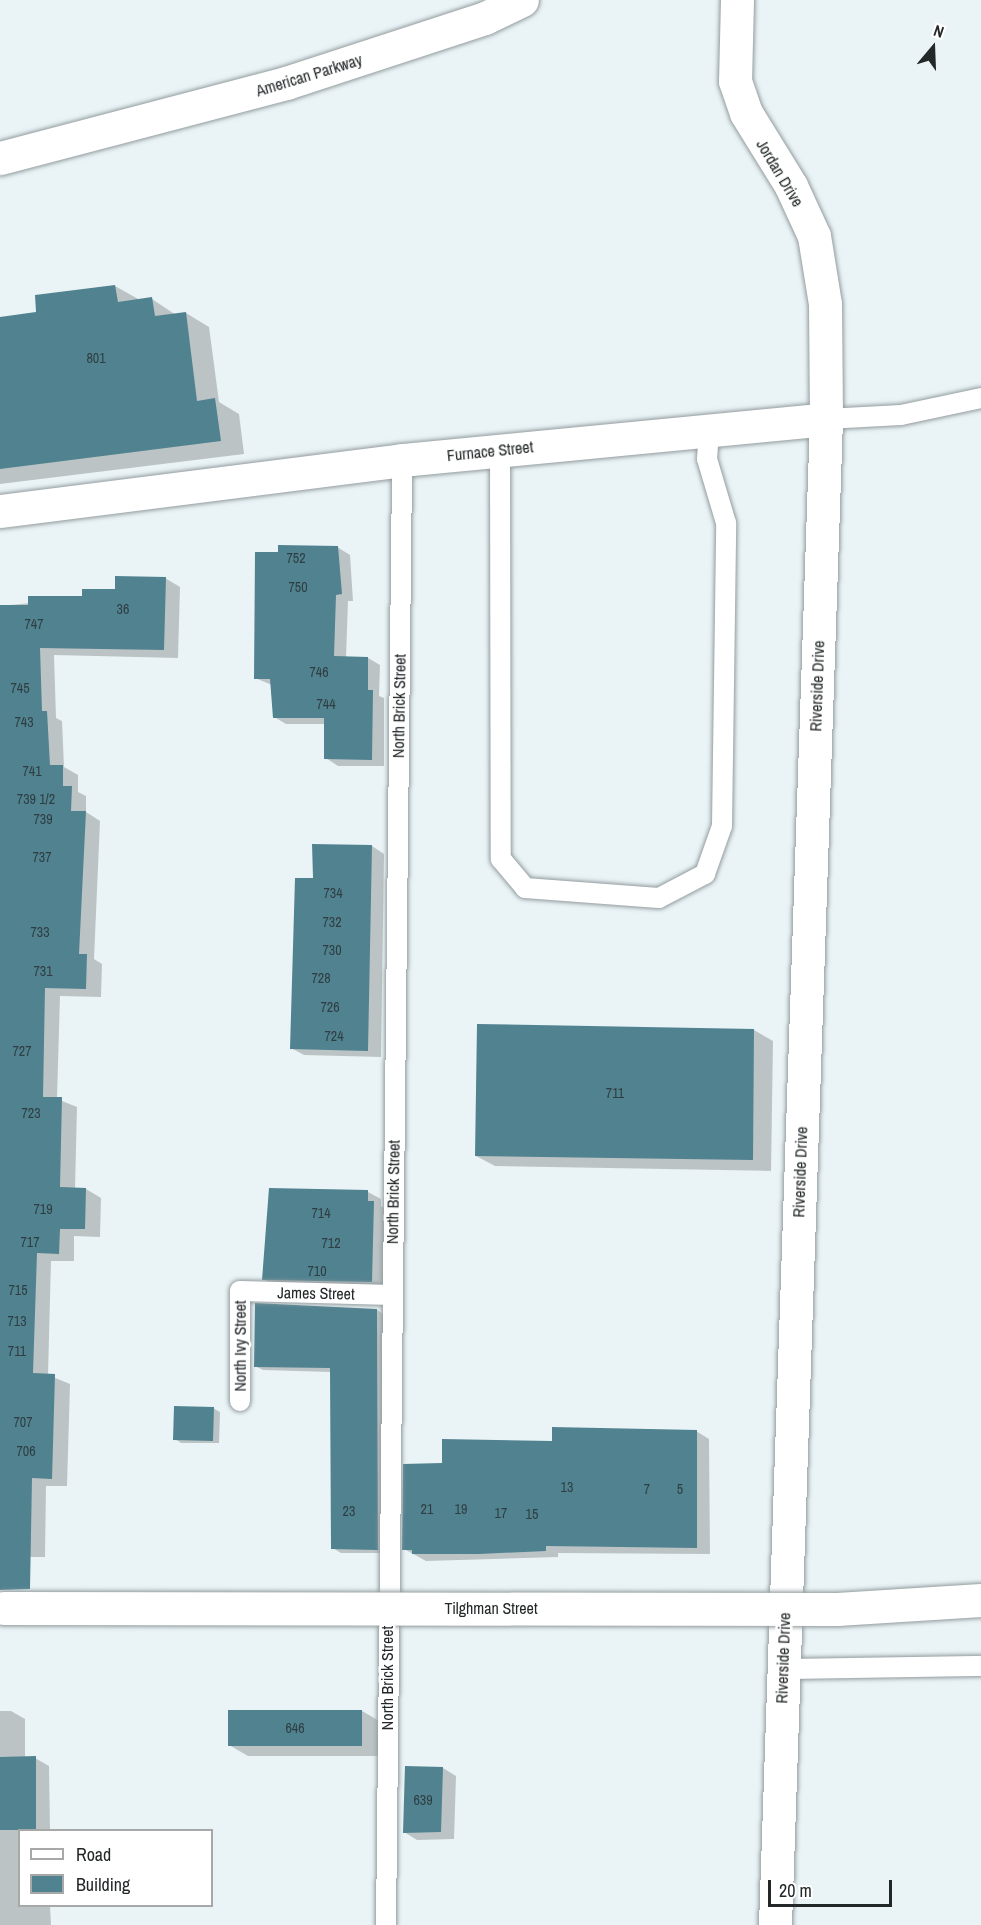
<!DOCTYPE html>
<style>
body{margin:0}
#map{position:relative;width:981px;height:1925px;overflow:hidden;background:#eaf4f7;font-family:"Archivo Narrow",sans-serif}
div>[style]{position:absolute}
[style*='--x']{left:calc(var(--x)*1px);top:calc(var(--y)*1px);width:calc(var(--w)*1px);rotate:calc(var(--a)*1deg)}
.shadow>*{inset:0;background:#0003}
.building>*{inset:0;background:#518290}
.roads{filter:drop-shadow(0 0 2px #939c9e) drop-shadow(0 0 2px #939c9e)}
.service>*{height:20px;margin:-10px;padding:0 10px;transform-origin:10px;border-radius:10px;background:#fff}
.minor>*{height:33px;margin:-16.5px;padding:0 16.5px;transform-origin:16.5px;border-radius:16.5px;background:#fff}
.primary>*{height:33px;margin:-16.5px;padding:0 16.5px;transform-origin:16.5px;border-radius:16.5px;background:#fff}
.bridges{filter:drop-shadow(0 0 2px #939c9e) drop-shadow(0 0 2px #939c9e)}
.primary-bridge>*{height:33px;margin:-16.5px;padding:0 16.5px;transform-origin:16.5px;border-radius:16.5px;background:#fff}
span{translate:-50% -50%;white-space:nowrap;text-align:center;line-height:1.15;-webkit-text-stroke:5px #fff;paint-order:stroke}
.number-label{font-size:14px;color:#2e3e42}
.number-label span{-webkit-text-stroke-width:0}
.street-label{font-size:16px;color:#232728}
.legend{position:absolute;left:18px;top:1829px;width:195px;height:78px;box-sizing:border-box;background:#fff;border:2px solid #a7a9a9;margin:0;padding:8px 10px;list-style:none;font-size:18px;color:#232728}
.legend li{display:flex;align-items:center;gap:12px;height:30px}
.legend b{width:30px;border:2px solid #a7a9a9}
.north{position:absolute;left:903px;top:18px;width:60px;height:60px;-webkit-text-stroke:4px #fff;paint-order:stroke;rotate:19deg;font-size:16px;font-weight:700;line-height:24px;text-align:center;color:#232728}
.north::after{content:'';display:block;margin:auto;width:21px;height:27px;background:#232728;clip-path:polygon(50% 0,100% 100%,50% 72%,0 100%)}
.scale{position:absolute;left:768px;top:1880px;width:124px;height:27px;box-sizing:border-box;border:3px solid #232728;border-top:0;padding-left:8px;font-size:18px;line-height:21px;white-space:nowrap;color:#232728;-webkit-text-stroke:4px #fff;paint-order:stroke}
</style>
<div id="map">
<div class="shadow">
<i style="clip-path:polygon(115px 286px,140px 300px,152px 299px,176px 315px,186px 313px,209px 327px,219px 402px,239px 414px,244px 454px,0 484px,0 318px,38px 313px)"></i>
<i style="clip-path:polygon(337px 547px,350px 555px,353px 601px,348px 601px,346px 658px,368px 658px,380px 665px,379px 696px,384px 698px,384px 766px,338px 766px,326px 758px,325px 724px,286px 724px,274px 717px,272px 685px,255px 678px)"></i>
<i style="clip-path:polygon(165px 578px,180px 587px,178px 658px,54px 655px,56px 718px,62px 721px,64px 767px,78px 775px,78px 792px,86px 796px,86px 812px,100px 821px,94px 959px,102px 964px,101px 997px,60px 996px,57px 1099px,77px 1107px,75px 1189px,86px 1189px,101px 1198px,100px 1237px,74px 1236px,74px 1261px,51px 1261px,48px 1375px,70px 1384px,67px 1486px,46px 1486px,45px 1557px,0 1557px,0 606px,83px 598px)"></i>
<i style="clip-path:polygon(372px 846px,384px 854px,381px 1057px,304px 1055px,291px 1048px,315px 880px)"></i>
<i style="clip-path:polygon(754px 1030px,773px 1041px,771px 1171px,495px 1166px,476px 1156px)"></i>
<i style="clip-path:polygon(368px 1192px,381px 1199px,381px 1206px,387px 1210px,385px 1289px,276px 1286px,263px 1279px)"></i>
<i style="clip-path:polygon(377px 1310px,385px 1315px,386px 1553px,341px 1553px,333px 1548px,331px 1372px,263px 1370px,255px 1366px)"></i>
<i style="clip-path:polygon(213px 1408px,220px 1412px,219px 1443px,181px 1443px,175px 1439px)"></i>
<i style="clip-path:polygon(696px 1431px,709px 1439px,710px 1554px,558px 1553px,558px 1557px,426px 1561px,404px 1549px,444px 1465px,554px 1443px)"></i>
<i style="clip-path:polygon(0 1711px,11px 1711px,25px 1719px,25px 1758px,35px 1758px,49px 1766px,50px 1830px,20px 1830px,20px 1906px,50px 1906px,51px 1925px,0 1925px)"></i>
<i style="clip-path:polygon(362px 1711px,381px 1722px,381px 1756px,248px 1756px,229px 1745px,229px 1712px)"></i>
<i style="clip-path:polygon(443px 1768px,456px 1776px,454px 1839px,417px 1840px,404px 1832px)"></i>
</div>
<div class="building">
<i style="clip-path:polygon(115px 285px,118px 302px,152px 297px,155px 316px,186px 312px,197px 401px,215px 398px,221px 441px,0 469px,0 317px,36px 312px,35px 295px)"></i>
<i style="clip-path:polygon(278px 545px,338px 546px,342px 594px,336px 595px,334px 656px,368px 657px,368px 690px,373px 690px,372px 760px,324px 759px,324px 718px,273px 718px,270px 679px,254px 679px,255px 552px,278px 552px)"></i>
<i style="clip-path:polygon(115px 576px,166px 577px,164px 650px,40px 648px,42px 711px,47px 711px,50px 765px,63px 765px,63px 786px,72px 786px,71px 811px,86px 811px,79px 954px,87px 954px,86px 989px,45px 988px,43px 1097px,62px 1097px,60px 1187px,86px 1188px,85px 1229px,60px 1229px,59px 1254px,37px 1253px,33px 1373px,55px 1374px,52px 1479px,32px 1478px,30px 1589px,0 1590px,0 605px,28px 605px,28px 596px,82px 596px,82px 589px,115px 589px)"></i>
<i style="clip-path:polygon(312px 844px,372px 845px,368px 1051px,290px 1049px,295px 878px,313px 878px)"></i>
<i style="clip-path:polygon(477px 1024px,754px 1029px,753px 1160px,475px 1156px)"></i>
<i style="clip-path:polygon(269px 1188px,368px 1190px,368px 1201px,374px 1201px,372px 1282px,262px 1280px)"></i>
<i style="clip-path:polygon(255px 1303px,377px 1309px,378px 1550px,331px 1549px,330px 1368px,254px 1367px)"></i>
<i style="clip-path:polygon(174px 1406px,214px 1407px,213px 1441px,173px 1440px)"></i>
<i style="clip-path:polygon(552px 1427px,697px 1430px,697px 1548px,546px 1546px,546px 1551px,479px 1554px,412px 1554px,412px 1550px,402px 1550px,403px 1464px,442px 1463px,442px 1439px,552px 1441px)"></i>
<i style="clip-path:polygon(228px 1710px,362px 1710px,362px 1746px,228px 1746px)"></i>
<i style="clip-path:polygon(36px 1756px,36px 1830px,0 1830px,0 1757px)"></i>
<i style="clip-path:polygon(405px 1766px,443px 1767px,441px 1832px,403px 1833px)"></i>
</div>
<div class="roads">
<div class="service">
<i style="--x:826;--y:419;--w:75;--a:-3.1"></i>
<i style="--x:901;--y:415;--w:82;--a:-12"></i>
<i style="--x:500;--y:451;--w:408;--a:89.9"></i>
<i style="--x:501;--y:859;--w:38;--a:50"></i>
<i style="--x:525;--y:888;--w:134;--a:4.3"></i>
<i style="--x:659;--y:898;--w:52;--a:-27.6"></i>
<i style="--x:705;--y:874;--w:51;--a:-70.5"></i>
<i style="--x:722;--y:826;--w:303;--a:-89.2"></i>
<i style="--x:726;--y:523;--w:67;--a:-106.5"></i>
<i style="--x:707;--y:459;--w:30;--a:-86"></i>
<i style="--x:240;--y:1401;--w:110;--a:-90"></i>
<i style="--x:240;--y:1291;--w:152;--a:1.5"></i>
<i style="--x:783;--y:1669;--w:198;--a:-0.9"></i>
<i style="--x:386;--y:1925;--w:1465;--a:-89.37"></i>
</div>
<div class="minor">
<i style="--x:737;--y:0;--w:81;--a:91.4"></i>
<i style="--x:735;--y:81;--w:34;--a:71"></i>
<i style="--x:746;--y:113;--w:86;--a:58.3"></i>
<i style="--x:791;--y:186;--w:55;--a:65.3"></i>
<i style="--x:814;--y:236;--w:69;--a:80.8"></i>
<i style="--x:825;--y:304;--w:115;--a:89.5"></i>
<i style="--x:826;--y:419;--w:1507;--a:91.94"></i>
<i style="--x:0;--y:511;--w:405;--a:-7.2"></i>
<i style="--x:402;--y:460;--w:426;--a:-5.5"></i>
</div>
<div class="primary">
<i style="--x:0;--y:158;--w:296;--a:-14.7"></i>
<i style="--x:286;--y:83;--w:209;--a:-18.1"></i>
<i style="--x:485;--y:18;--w:41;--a:-25.9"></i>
</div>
</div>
<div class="bridges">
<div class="primary-bridge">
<i style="--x:4;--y:1608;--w:833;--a:0.07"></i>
<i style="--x:837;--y:1609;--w:144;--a:-3.6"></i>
</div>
</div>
<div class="number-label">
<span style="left:96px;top:358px">801</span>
<span style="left:296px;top:558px">752</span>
<span style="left:298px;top:587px">750</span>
<span style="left:123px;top:609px">36</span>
<span style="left:34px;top:624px">747</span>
<span style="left:319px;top:672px">746</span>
<span style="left:20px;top:688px">745</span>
<span style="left:326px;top:704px">744</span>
<span style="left:24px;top:722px">743</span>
<span style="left:32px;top:771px">741</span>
<span style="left:36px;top:799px">739 1/2</span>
<span style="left:43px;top:819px">739</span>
<span style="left:42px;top:857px">737</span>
<span style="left:333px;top:893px">734</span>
<span style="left:332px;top:922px">732</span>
<span style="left:40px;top:932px">733</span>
<span style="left:332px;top:950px">730</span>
<span style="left:43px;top:971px">731</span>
<span style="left:321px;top:978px">728</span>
<span style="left:330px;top:1007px">726</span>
<span style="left:334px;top:1036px">724</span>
<span style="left:22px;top:1051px">727</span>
<span style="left:615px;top:1093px">711</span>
<span style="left:31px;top:1113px">723</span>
<span style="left:43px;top:1209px">719</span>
<span style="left:321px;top:1213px">714</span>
<span style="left:30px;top:1242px">717</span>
<span style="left:331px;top:1243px">712</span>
<span style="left:317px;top:1271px">710</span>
<span style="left:18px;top:1290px">715</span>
<span style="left:17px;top:1321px">713</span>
<span style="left:17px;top:1351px">711</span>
<span style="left:23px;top:1422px">707</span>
<span style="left:26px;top:1451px">706</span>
<span style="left:567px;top:1487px">13</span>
<span style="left:647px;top:1489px">7</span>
<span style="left:680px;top:1489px">5</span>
<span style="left:427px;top:1509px">21</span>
<span style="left:461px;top:1509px">19</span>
<span style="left:349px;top:1511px">23</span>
<span style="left:501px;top:1513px">17</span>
<span style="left:532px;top:1514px">15</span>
<span style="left:295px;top:1728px">646</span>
<span style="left:423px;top:1800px">639</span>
</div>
<div class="street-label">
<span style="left:309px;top:75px;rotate:-17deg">American Parkway</span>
<span style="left:780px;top:173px;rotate:59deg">Jordan Drive</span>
<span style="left:490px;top:451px;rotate:-6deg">Furnace Street</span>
<span style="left:817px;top:686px;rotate:-88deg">Riverside Drive</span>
<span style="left:399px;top:706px;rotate:-89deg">North Brick Street</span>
<span style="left:800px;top:1172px;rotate:-88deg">Riverside Drive</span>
<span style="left:393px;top:1192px;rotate:-89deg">North Brick Street</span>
<span style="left:316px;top:1293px;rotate:1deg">James Street</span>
<span style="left:240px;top:1346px;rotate:-90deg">North Ivy Street</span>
<span style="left:491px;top:1608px">Tilghman Street</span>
<span style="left:783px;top:1658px;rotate:-88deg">Riverside Drive</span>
<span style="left:387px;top:1678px;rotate:-90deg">North Brick Street</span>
</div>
<ul class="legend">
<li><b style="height:8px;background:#fff"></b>Road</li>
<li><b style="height:16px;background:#518290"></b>Building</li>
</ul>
<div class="north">N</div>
<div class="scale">20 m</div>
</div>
